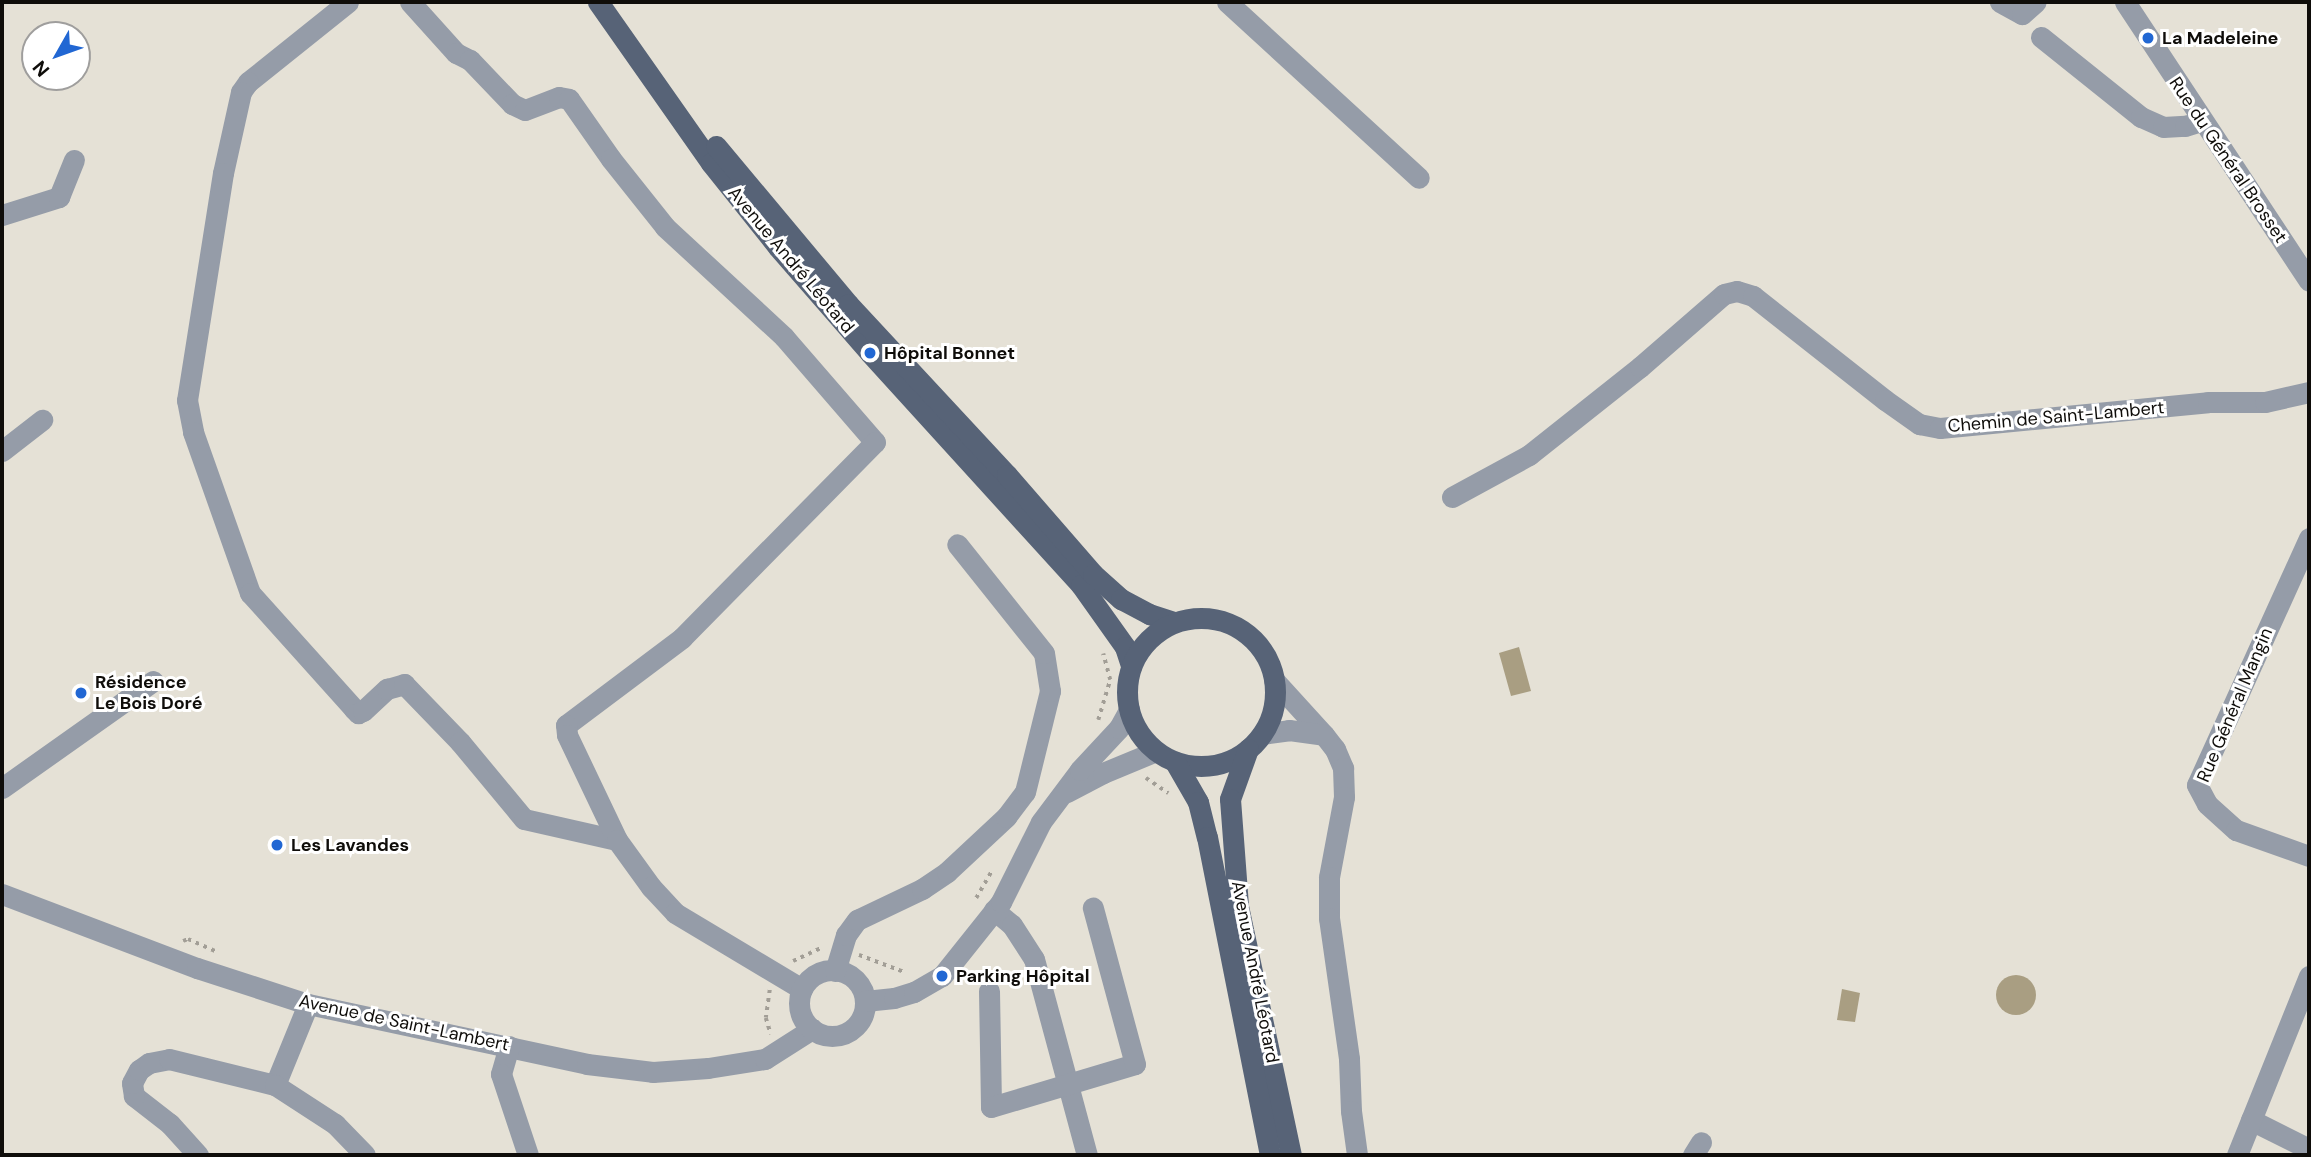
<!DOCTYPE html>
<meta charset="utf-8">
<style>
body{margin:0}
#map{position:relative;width:2311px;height:1157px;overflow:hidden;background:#e5e1d6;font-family:"DM Sans",sans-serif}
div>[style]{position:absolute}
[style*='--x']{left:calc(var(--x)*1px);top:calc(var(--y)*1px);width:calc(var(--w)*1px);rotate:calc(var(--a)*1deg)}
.water>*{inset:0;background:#a99e82}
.round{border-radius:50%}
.path>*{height:3.5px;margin-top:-1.75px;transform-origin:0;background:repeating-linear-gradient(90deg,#a29e96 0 3.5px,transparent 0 8.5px)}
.minor>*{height:21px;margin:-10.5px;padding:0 10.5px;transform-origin:10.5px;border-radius:10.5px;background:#959ca8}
.minor>.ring{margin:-10.5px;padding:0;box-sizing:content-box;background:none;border:21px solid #959ca8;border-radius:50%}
.major>*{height:21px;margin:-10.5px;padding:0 10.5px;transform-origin:10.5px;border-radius:10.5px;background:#576377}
.major>.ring{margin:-10.5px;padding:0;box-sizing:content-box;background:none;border:21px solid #576377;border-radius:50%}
.dots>*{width:19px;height:19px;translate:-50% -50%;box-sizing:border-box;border:4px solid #fff;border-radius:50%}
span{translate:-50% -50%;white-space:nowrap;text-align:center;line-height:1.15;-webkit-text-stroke:6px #fff;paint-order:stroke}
.poi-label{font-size:18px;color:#0f0d0a;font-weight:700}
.left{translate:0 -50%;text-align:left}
.street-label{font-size:18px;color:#0f0d0a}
.frame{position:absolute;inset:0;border:4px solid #0f0d0a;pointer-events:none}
.north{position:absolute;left:21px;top:21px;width:70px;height:70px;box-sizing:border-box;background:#fff;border:2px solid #9f9e9d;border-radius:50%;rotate:230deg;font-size:19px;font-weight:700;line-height:28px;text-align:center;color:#0f0d0a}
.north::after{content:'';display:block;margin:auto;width:24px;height:32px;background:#2167d3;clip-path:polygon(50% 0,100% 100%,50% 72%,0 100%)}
</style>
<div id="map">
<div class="water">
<i style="clip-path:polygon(1519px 647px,1531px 691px,1511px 696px,1499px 653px)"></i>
<i class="round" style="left:1996px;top:975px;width:40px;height:40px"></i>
<i style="clip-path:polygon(1842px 989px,1860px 993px,1855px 1022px,1837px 1020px)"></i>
</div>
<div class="path">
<i style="--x:1098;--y:720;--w:42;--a:-73.3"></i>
<i style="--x:1110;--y:680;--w:27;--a:-105"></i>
<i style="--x:1146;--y:778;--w:27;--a:34"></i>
<i style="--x:976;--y:898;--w:30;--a:-60"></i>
<i style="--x:183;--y:941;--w:5;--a:-22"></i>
<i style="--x:188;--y:939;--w:30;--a:24"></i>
<i style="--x:859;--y:955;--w:48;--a:20.7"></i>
<i style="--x:793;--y:961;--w:31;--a:-25"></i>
<i style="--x:770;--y:990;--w:28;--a:98"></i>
<i style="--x:766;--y:1018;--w:17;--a:73"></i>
</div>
<div class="minor">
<i style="--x:348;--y:2;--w:128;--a:141.3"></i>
<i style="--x:248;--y:82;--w:12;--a:125"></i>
<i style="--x:241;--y:92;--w:83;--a:102.5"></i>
<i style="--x:223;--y:173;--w:230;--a:99"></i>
<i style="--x:187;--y:400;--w:33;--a:79"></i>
<i style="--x:193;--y:432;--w:171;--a:70.5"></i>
<i style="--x:250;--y:593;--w:156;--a:48.1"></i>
<i style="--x:354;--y:709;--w:6;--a:45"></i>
<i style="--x:358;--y:713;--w:5;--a:-22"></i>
<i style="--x:363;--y:711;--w:33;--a:-43"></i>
<i style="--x:387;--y:689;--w:18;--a:-16"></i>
<i style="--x:404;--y:684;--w:81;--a:46"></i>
<i style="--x:460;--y:742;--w:100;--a:50.3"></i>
<i style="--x:524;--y:819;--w:95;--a:12.7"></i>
<i style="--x:410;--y:2;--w:69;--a:48"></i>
<i style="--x:456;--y:53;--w:16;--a:27"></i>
<i style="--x:470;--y:60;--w:61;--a:46.3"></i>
<i style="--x:512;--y:104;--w:14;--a:25"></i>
<i style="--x:525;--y:110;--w:36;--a:-21"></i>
<i style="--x:559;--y:97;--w:10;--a:11"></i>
<i style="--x:569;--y:99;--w:73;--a:55"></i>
<i style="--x:611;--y:159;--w:87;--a:51.5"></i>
<i style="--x:665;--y:227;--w:162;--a:42.7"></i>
<i style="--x:784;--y:337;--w:139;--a:49.1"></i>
<i style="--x:875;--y:442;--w:275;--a:134.6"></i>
<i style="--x:682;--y:638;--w:145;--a:143.1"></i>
<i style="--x:566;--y:725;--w:10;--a:84"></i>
<i style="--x:567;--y:735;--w:116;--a:64.5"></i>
<i style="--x:617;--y:840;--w:58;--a:54.1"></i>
<i style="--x:651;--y:887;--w:35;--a:47"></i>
<i style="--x:675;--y:913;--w:148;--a:30.9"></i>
<i style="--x:1227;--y:2;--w:260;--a:42.5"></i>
<i style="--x:2000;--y:2;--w:25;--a:29"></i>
<i style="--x:2022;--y:14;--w:18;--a:-41"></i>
<i style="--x:2125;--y:2;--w:334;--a:56.6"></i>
<i style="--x:2041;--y:37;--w:128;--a:38.7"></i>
<i style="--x:2141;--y:117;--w:24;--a:24"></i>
<i style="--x:2163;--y:127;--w:22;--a:-3"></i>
<i style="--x:2185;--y:126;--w:17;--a:-17"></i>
<i style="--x:2;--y:215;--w:60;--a:-17.5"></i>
<i style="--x:59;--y:197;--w:40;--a:-68"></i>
<i style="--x:2;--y:451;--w:51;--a:-37.8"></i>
<i style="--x:1452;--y:497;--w:88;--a:-28.6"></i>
<i style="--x:1529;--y:455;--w:142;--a:-38.4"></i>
<i style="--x:1640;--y:367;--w:111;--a:-41"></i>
<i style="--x:1724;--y:294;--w:13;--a:-13"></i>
<i style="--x:1737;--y:291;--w:17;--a:17"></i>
<i style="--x:1753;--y:296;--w:168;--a:38.2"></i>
<i style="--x:1885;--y:400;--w:42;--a:35.2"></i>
<i style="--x:1919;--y:424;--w:21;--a:11"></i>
<i style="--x:1940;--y:428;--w:269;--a:-5.5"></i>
<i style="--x:2208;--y:402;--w:57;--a:0"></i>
<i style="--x:2265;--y:402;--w:45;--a:-12.8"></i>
<i style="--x:2309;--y:538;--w:271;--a:114.4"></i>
<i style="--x:2197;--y:785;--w:21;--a:62"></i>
<i style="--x:2207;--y:804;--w:39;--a:42"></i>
<i style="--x:2236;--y:830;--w:77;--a:19.6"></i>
<i style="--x:1274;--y:680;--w:74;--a:47.7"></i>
<i style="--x:1324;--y:735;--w:18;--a:52"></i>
<i style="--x:1335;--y:749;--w:21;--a:67"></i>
<i style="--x:1343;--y:768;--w:29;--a:88"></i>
<i style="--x:1344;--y:797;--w:81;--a:100.6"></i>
<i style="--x:1329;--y:877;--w:41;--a:90"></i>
<i style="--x:1329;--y:918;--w:142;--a:81.9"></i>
<i style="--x:1349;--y:1059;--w:52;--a:87.8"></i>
<i style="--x:1351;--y:1111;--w:44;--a:82.2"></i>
<i style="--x:1262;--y:734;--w:27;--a:-8"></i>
<i style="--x:1289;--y:730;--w:35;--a:8"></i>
<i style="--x:2;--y:788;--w:185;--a:-35.3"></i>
<i style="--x:1067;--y:792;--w:41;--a:-27.8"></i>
<i style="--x:1103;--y:773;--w:57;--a:-22.5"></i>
<i style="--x:2;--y:894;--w:209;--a:20.8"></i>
<i style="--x:197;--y:968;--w:117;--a:18"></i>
<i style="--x:308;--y:1004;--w:285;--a:12.1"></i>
<i style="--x:587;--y:1064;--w:66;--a:6.9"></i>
<i style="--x:653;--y:1072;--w:55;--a:-4.2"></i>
<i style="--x:708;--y:1068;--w:58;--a:-9"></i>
<i style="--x:765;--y:1059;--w:56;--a:-32.6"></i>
<i style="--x:994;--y:910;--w:23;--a:40"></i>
<i style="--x:1012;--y:925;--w:40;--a:57.1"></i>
<i style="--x:1034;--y:959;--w:203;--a:74.9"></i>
<i class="ring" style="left:799px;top:970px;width:45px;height:45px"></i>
<i style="--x:835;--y:971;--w:38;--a:-73"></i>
<i style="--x:846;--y:935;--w:19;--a:-54"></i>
<i style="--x:857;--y:920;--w:72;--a:-25.5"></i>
<i style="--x:922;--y:889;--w:30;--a:-34"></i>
<i style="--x:947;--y:872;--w:81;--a:-43"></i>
<i style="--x:1006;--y:817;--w:31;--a:-53"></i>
<i style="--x:1025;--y:792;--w:104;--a:-76.1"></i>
<i style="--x:1050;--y:691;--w:38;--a:-99"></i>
<i style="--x:1044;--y:653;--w:139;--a:-128.6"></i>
<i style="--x:989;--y:991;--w:116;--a:89"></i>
<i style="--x:991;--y:1107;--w:150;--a:-16.6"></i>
<i style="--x:1135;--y:1064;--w:162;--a:-105.1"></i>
<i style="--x:865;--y:1001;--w:29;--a:-6"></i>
<i style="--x:894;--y:998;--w:21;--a:-17"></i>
<i style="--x:914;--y:992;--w:32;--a:-30"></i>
<i style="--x:942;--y:976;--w:95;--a:-51.4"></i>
<i style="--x:1001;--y:902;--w:89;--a:-63.4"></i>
<i style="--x:1041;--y:822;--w:65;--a:-53.1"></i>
<i style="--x:1080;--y:770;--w:57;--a:-47.1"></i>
<i style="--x:1119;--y:728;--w:21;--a:-61"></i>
<i style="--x:509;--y:1046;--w:29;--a:106"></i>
<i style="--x:501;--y:1074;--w:85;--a:71.6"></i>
<i style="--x:275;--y:1085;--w:87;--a:-67.8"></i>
<i style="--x:2251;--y:1120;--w:65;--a:26.6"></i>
<i style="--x:198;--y:1155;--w:42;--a:-132.1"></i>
<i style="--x:170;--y:1124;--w:46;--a:-142.1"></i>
<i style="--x:134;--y:1096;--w:13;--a:-99"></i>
<i style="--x:132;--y:1083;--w:15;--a:-62"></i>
<i style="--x:139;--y:1070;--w:12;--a:-35"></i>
<i style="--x:149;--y:1063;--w:20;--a:-11"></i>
<i style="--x:169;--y:1059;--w:109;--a:13.8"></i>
<i style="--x:275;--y:1085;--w:72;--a:33"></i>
<i style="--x:335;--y:1124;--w:43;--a:45.9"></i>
<i style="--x:1693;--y:1155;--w:15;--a:-58"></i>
<i style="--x:2237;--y:1155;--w:193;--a:-68.1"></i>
</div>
<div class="major">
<i style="--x:598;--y:2;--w:197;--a:54.9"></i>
<i style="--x:711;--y:163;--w:107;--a:51.4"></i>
<i style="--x:778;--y:247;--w:140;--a:49"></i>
<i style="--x:870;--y:353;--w:314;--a:47.7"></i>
<i style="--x:1081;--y:585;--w:76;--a:54.6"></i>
<i style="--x:1125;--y:647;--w:20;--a:72"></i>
<i style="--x:716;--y:146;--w:206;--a:50.1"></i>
<i style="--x:848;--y:304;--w:233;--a:47.1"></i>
<i style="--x:1007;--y:475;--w:131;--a:49"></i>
<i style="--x:1093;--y:574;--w:38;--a:42"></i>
<i style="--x:1121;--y:599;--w:32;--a:28"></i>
<i style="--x:1149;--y:614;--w:26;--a:18"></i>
<i class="ring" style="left:1127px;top:618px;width:127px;height:127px"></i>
<i style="--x:1248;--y:749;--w:53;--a:109.8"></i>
<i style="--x:1230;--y:799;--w:107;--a:85.7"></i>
<i style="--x:1238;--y:906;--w:255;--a:78"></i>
<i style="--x:1175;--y:762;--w:46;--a:60.1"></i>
<i style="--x:1198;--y:802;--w:36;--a:76"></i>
<i style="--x:1207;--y:837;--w:324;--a:78.8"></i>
</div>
<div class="dots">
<i style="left:2148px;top:38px;background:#2167d3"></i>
<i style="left:870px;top:353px;background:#2167d3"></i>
<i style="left:81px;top:693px;background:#2167d3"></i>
<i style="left:277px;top:845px;background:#2167d3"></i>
<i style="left:942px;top:976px;background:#2167d3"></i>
</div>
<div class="poi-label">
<span class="left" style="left:2162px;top:38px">La Madeleine</span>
<span class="left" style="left:884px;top:353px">Hôpital Bonnet</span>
<span class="left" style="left:95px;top:693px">Résidence<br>Le Bois Doré</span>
<span class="left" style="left:291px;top:845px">Les Lavandes</span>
<span class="left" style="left:956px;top:976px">Parking Hôpital</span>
</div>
<div class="street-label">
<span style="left:2228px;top:160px;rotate:56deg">Rue du Général Brosset</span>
<span style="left:791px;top:260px;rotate:50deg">Avenue André Léotard</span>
<span style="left:2056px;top:417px;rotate:-5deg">Chemin de Saint-Lambert</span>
<span style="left:2235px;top:705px;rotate:-67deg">Rue Général Mangin</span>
<span style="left:1255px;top:972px;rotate:79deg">Avenue André Léotard</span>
<span style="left:404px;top:1023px;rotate:12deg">Avenue de Saint-Lambert</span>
</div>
<div class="frame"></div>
<div class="north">N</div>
</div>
